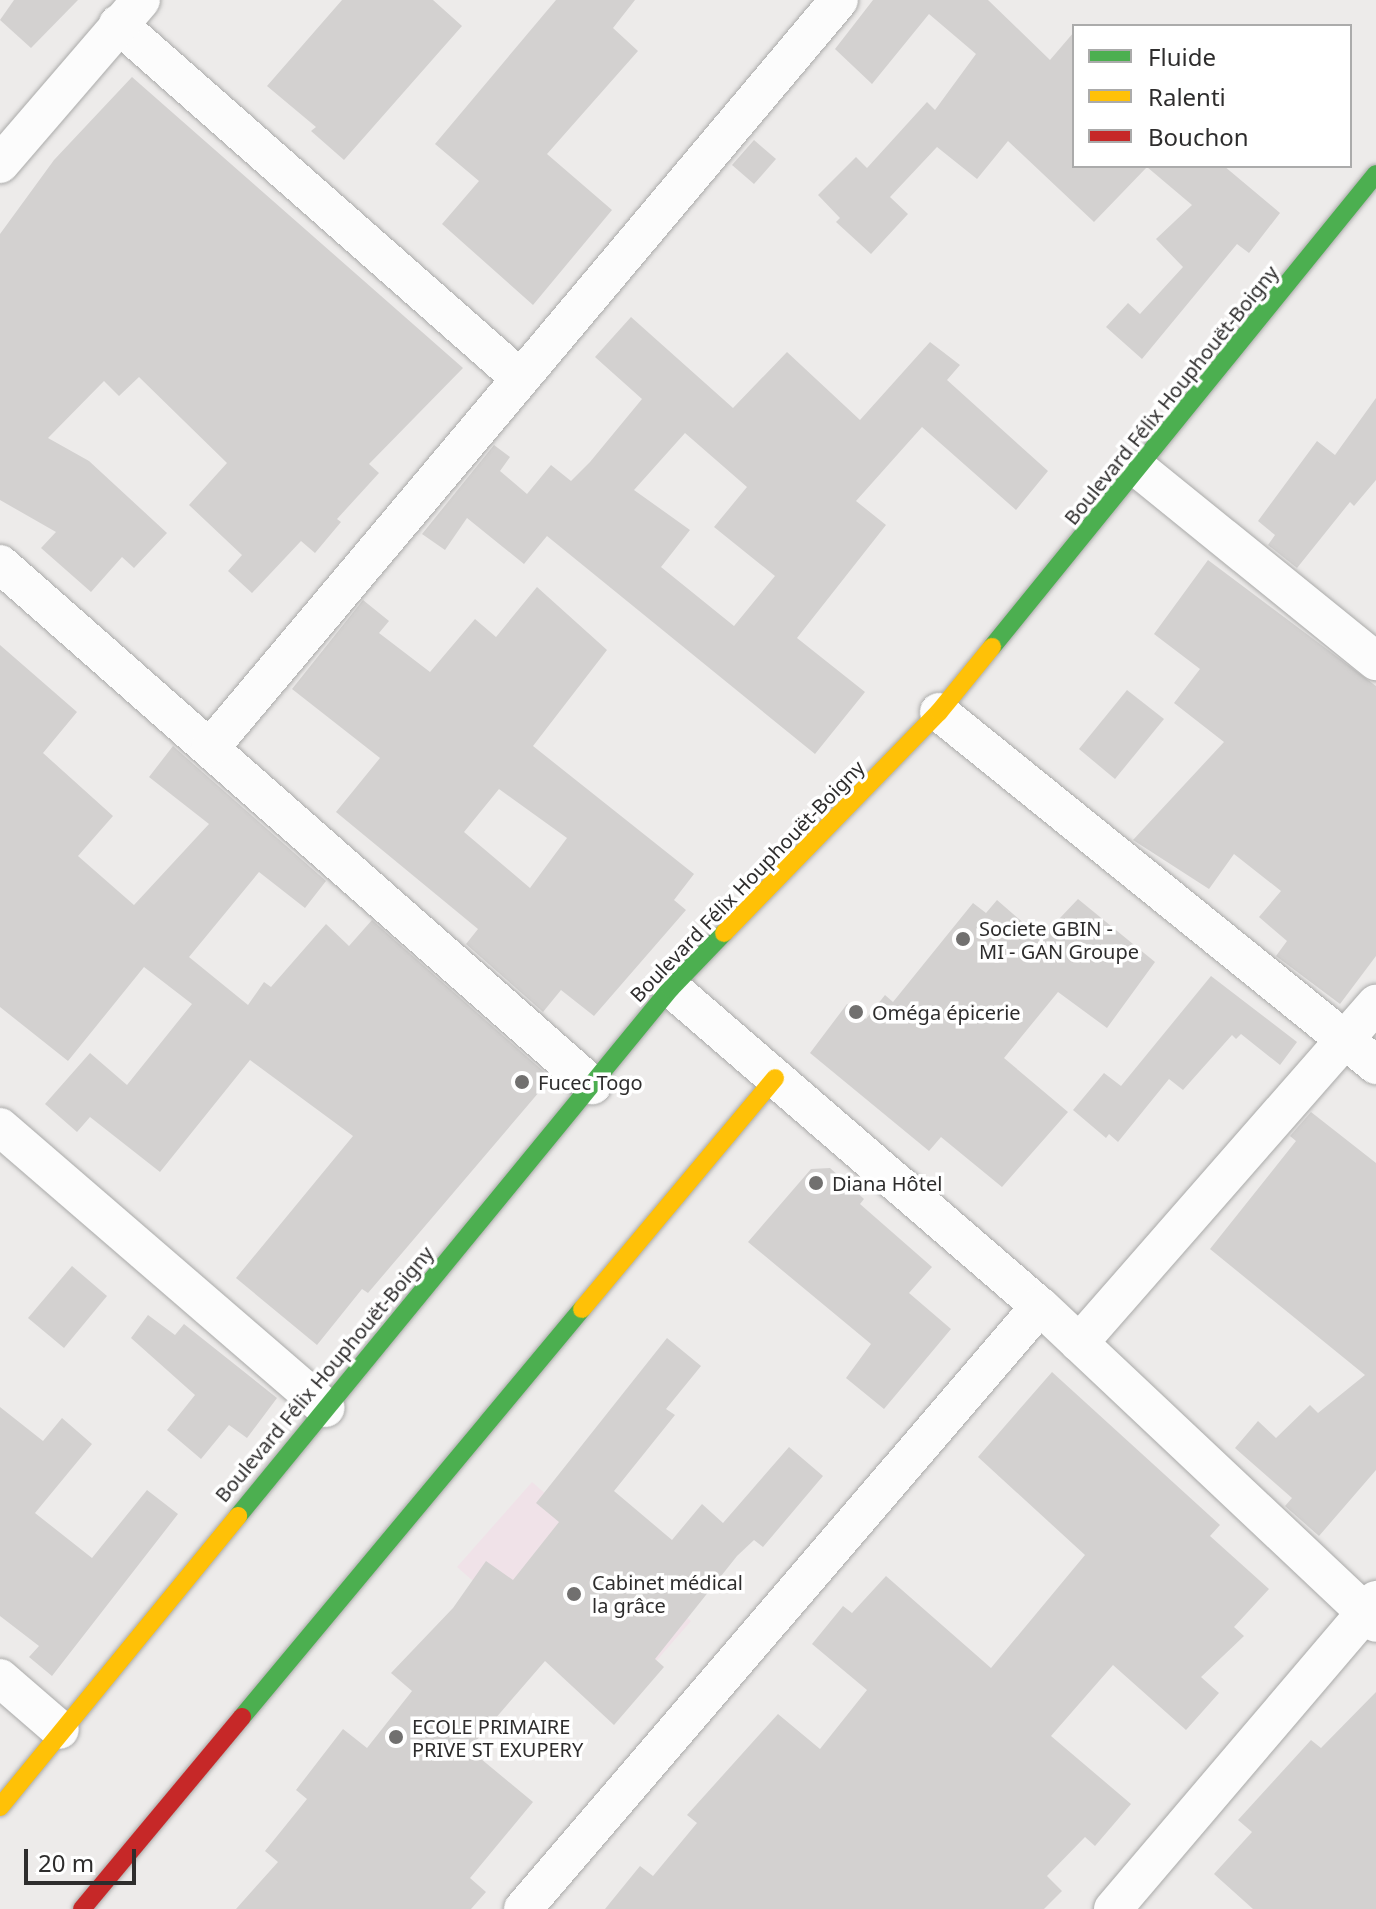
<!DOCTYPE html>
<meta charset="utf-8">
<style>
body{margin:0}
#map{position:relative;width:1376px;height:1909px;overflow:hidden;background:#edebea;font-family:"Noto Sans",sans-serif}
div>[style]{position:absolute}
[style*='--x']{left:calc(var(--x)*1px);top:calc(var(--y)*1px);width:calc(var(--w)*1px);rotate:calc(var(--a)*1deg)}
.medical>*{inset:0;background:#f0e2e8}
.building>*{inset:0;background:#d3d1d0}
.roads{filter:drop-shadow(0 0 2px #aaaaa9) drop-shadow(0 0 2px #aaaaa9)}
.street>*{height:38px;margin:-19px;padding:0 19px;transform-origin:19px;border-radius:19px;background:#fcfcfc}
.fast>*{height:18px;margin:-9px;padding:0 9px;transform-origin:9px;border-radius:9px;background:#4caf50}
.slow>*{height:18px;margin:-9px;padding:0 9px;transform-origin:9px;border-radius:9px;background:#ffc107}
.jam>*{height:18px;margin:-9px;padding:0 9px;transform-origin:9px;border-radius:9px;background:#c62828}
.dots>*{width:22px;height:22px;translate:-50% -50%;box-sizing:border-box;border:4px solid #fff;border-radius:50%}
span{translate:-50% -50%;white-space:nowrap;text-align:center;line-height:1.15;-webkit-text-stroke:7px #fff;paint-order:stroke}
.street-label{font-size:20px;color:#2e2d2d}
.poi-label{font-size:20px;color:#2e2d2d}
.left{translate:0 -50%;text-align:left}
.legend{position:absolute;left:1072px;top:24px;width:280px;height:144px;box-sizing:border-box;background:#fff;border:2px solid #ababab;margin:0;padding:10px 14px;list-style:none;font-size:24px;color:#2e2d2d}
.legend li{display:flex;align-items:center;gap:16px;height:40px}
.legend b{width:40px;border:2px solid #ababab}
.scale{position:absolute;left:24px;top:1849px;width:112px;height:36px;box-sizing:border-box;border:4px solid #2e2d2d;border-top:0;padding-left:10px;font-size:24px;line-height:28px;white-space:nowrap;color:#2e2d2d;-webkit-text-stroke:6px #fff;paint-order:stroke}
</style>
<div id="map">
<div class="medical">
<i style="clip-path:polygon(532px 1482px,691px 1621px,617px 1706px,457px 1567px)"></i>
</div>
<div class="building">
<i style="clip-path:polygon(14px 0,78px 0,31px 48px,0 20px)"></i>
<i style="clip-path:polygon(342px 0,433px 0,462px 26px,344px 160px,311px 131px,316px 127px,267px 86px)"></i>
<i style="clip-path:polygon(556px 0,635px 0,613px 28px,638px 51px,547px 154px,612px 210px,533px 305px,442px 224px,479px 181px,435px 144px)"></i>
<i style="clip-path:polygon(873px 0,988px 0,1050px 60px,1074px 32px,1074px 166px,1224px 166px,1280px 213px,1249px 253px,1237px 244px,1142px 359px,1106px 327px,1128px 303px,1140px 314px,1183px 267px,1156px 239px,1192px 205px,1147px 167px,1094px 222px,1008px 141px,977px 179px,937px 147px,890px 197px,908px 214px,871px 254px,836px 222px,840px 218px,818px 195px,856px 157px,867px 168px,927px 102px,935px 110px,976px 54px,929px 14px,872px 84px,835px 49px)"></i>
<i style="clip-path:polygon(132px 77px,463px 368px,369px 464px,379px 473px,337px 519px,341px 522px,315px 553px,301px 541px,252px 593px,228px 571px,242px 555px,189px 505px,227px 463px,139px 377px,119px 396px,104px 381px,48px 438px,89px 461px,167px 533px,134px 568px,122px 557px,91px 592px,41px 548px,56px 532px,0 500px,0 234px,54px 160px)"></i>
<i style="clip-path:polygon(754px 140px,776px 159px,754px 184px,732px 165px)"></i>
<i style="clip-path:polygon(evenodd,631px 317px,733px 408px,787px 352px,860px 420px,930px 342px,960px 365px,947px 380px,1048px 471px,1016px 510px,922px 427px,856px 501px,886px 525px,797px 638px,865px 692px,815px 754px,547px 536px,524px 564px,467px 518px,445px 550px,422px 534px,494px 445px,510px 457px,500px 471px,527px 494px,551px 465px,571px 481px,590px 462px,642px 399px,595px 357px,631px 317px,685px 433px,747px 487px,714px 527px,775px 576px,734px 626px,661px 567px,690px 530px,634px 490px,685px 433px)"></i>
<i style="clip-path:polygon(1376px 398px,1376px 480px,1354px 506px,1350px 502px,1297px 568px,1268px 545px,1275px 535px,1258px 521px,1317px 441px,1335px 455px)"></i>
<i style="clip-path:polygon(1208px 560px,1376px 686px,1376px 956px,1340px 1004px,1276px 956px,1287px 941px,1259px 917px,1281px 891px,1234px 854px,1209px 889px,1133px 840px,1224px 742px,1174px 703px,1200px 669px,1154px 634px)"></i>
<i style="clip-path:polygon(evenodd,537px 587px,607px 650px,533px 746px,694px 874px,674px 900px,686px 910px,594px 1016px,561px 990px,543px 1012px,466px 944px,478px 929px,336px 812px,380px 758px,292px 689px,363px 600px,389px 621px,379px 633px,430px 672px,475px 619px,496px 637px,537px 587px,499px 789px,567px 838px,530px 888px,464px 832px,499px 789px)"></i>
<i style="clip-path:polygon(0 645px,77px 712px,43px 753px,113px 816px,78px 856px,134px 905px,209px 824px,149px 777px,173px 746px,326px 881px,305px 908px,259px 872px,189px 957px,248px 1005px,264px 982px,271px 987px,326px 924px,349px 946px,372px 920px,551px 1078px,368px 1293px,362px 1289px,317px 1345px,236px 1278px,353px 1136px,250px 1060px,160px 1172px,90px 1117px,77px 1132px,45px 1104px,90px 1053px,127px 1085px,192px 1004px,144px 967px,68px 1061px,0 1007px)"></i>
<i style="clip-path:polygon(1127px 690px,1164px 719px,1115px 779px,1079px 749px)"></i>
<i style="clip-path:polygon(1078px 899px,1155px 962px,1107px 1028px,1058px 992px,1004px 1058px,1068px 1112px,1002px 1187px,941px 1137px,929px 1151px,810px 1053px,847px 1004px,866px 1019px,885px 995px,893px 1002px,973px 903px,986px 913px,997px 900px,1041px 938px)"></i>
<i style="clip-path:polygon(1211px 976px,1297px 1042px,1280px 1065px,1241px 1034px,1236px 1039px,1232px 1035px,1183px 1090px,1169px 1079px,1118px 1142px,1109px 1134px,1106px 1138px,1073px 1110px,1104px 1073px,1121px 1086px)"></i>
<i style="clip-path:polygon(1311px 1112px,1376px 1163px,1376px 1470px,1319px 1536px,1285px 1506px,1292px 1498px,1235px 1448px,1258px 1421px,1276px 1438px,1310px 1405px,1318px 1413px,1365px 1375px,1210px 1249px,1296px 1141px,1290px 1136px)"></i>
<i style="clip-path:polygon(830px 1168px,864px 1199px,860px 1204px,932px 1267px,909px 1293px,951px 1329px,884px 1409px,846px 1378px,871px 1344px,748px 1242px,811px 1169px)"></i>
<i style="clip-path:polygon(72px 1266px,107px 1296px,64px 1348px,28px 1318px)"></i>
<i style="clip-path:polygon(148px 1315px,175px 1335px,184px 1324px,277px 1398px,247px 1438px,229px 1425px,201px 1459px,167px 1430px,195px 1395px,131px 1338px)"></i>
<i style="clip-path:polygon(667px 1338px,701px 1366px,666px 1409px,675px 1415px,614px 1491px,672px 1540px,702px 1504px,723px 1523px,789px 1447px,823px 1476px,763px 1547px,754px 1540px,737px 1556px,655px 1659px,664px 1667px,614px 1725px,545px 1661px,469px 1749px,533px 1802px,470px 1878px,486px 1892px,471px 1909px,236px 1909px,278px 1862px,265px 1851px,307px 1799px,296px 1790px,343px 1729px,367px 1748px,412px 1691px,391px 1673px,453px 1608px,486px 1561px,513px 1580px,559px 1522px,536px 1503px)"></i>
<i style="clip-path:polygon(1052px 1372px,1220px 1525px,1210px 1536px,1269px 1589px,1234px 1627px,1244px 1636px,1201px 1677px,1219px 1693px,1186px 1730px,1113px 1665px,1051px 1736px,1131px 1804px,1095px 1846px,1085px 1837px,1047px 1876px,1062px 1891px,1044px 1909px,605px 1909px,640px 1866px,653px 1876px,697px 1823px,687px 1815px,778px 1714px,820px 1749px,867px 1690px,812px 1644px,843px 1606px,852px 1613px,886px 1576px,991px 1668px,1085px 1555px,978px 1457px)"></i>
<i style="clip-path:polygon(0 1407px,43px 1441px,62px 1418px,92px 1444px,35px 1513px,92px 1558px,147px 1490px,178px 1514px,52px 1676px,29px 1657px,39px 1646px,0 1616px)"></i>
<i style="clip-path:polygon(1376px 1692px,1376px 1909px,1253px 1909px,1214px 1874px,1252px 1832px,1238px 1820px,1311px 1740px,1321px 1748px)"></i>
</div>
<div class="roads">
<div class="street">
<i style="--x:118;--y:24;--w:536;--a:41.37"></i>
<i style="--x:0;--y:164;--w:216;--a:-49.3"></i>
<i style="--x:1140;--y:470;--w:304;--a:39"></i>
<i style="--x:0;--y:564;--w:789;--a:41.35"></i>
<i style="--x:939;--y:712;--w:562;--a:38.93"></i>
<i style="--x:210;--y:748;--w:977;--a:-49.94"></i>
<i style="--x:671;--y:988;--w:487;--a:40.8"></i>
<i style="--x:1040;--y:1306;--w:462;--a:43.3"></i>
<i style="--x:0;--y:1127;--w:430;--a:40.8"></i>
<i style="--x:1079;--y:1343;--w:451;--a:-48.8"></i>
<i style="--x:0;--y:1678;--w:79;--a:40.9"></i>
<i style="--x:523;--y:1909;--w:794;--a:-49.39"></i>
<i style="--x:1113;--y:1909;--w:406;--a:-49.6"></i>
</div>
<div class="fast">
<i style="--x:992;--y:647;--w:609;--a:-50.93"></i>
<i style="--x:238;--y:1516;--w:683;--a:-50.65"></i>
<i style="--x:671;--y:988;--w:76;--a:-46.1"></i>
<i style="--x:242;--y:1717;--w:531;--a:-50.19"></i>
</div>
<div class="slow">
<i style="--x:724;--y:933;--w:308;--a:-45.8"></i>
<i style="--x:939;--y:712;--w:84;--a:-50.8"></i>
<i style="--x:582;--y:1309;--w:301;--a:-50.1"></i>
<i style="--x:0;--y:1807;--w:376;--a:-50.7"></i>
</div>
<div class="jam">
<i style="--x:82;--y:1909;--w:250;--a:-50.2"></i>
</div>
</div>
<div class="dots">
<i style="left:963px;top:939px;background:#71706f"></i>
<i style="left:856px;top:1012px;background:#71706f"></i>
<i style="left:522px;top:1082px;background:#71706f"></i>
<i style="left:816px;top:1183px;background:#71706f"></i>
<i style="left:574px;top:1594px;background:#71706f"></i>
<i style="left:396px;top:1737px;background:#71706f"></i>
</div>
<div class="street-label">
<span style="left:1171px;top:395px;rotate:-51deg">Boulevard Félix Houphouët-Boigny</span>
<span style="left:747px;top:881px;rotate:-46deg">Boulevard Félix Houphouët-Boigny</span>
<span style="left:324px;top:1374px;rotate:-50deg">Boulevard Félix Houphouët-Boigny</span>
</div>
<div class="poi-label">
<span class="left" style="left:979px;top:940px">Societe GBIN -<br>MI - GAN Groupe</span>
<span class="left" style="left:872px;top:1012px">Oméga épicerie</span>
<span class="left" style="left:538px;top:1082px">Fucec Togo</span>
<span class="left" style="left:832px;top:1183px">Diana Hôtel</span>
<span class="left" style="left:592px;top:1594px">Cabinet médical<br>la grâce</span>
<span class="left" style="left:412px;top:1738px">ECOLE PRIMAIRE<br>PRIVE ST EXUPERY</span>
</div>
<ul class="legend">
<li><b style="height:10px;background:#4caf50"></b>Fluide</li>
<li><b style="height:10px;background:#ffc107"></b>Ralenti</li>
<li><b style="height:10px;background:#c62828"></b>Bouchon</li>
</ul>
<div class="scale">20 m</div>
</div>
